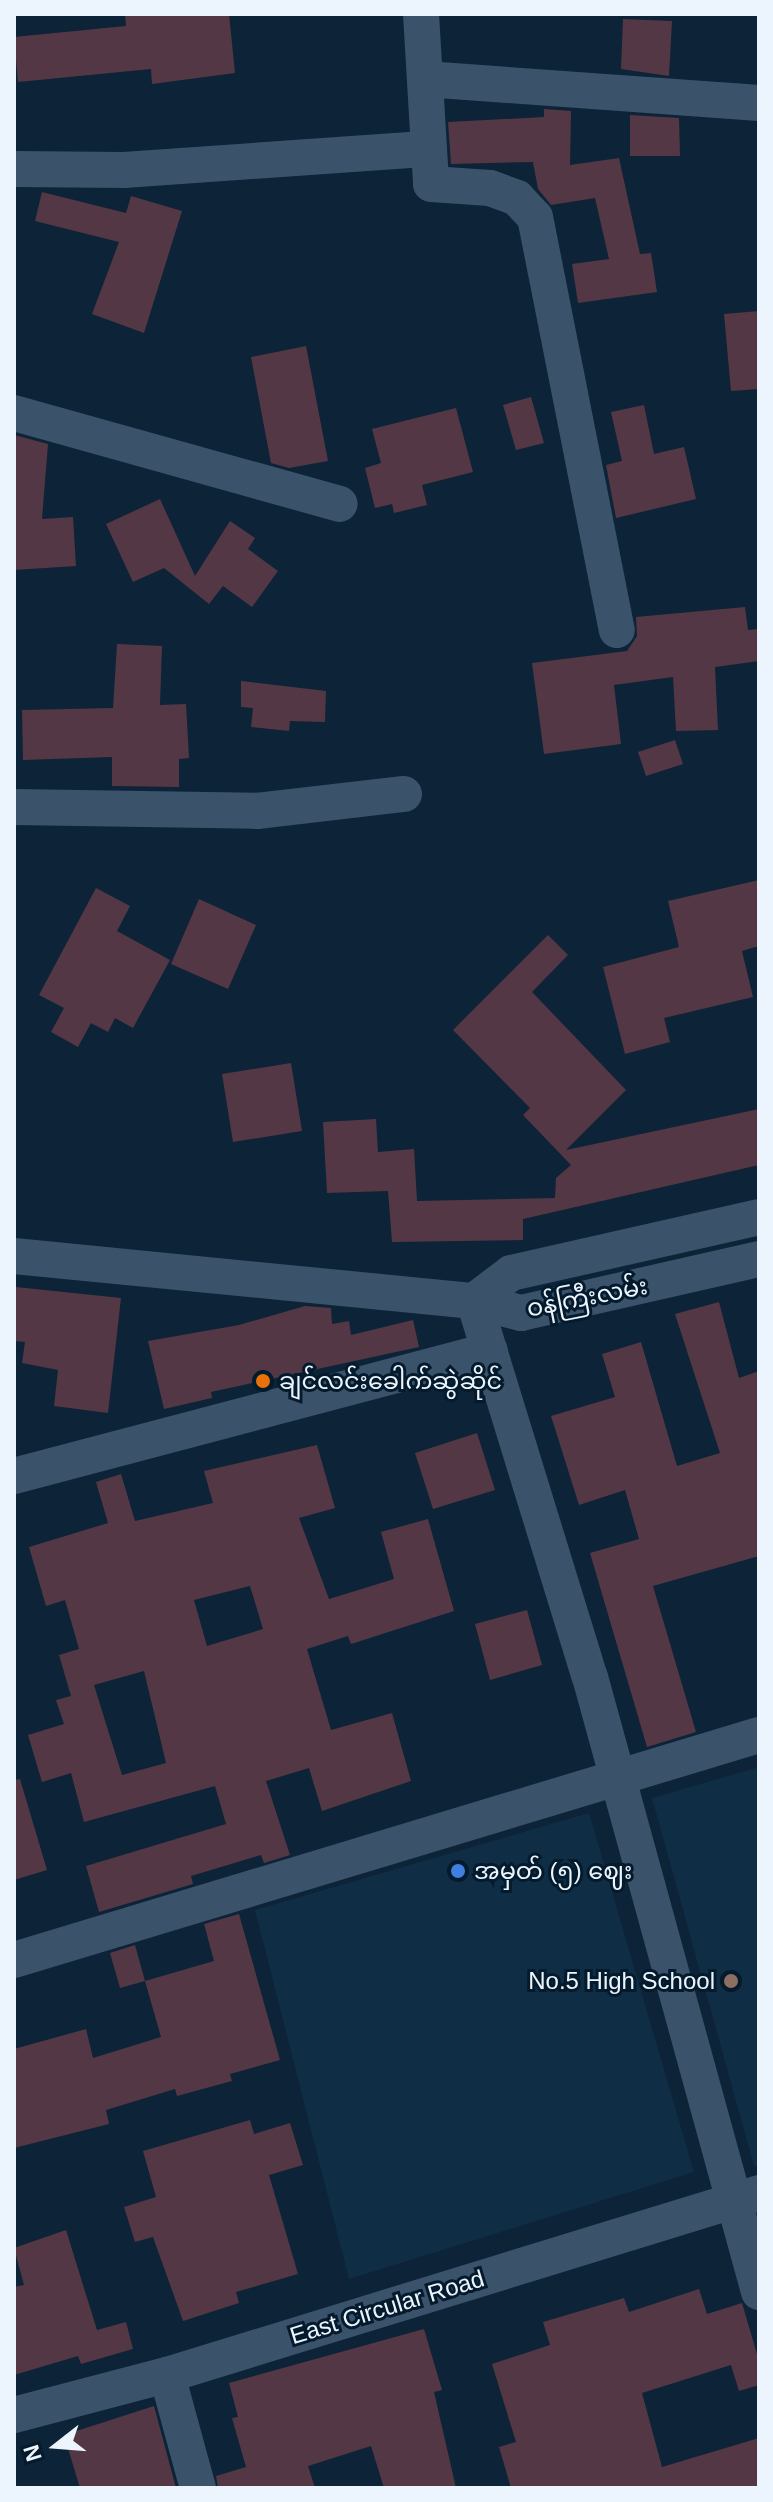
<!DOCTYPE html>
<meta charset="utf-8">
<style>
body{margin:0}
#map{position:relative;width:773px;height:2502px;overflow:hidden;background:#0d2337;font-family:Helvetica,"Noto Sans Myanmar",sans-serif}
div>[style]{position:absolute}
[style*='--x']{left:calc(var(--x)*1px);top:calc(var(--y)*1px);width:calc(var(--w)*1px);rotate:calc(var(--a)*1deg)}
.built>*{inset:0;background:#102d46}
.building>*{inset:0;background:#543745}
.minor>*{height:36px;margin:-18px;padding:0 18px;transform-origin:18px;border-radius:18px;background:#3b536a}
.dots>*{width:22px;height:22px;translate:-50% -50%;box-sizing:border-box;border:4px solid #041a2d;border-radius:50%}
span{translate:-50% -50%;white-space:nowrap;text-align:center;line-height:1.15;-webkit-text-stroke:6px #041a2d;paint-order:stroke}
.street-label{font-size:24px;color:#ecf5fd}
.poi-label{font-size:24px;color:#ecf5fd}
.left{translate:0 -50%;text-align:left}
.right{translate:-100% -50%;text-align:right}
.frame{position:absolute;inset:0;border:16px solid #ecf5fd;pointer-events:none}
.north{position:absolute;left:16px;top:2406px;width:80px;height:80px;-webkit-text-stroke:6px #041a2d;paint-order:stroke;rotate:253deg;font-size:22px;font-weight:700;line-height:32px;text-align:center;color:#ecf5fd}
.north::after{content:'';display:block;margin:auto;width:28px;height:36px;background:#ecf5fd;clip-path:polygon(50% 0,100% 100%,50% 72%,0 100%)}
</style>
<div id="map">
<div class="built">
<i style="clip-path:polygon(759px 1767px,759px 2165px,754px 2166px,652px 1798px)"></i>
<i style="clip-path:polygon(589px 1813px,694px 2172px,349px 2279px,255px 1910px)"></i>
</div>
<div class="building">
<i style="clip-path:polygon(125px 14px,229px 14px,235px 73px,152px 84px,151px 69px,18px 82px,14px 37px,126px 26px)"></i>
<i style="clip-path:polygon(623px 19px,672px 21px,669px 76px,621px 69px)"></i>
<i style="clip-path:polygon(544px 109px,571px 111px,570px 165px,619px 158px,640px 254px,651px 253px,657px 292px,578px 303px,572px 264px,609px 259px,595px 198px,551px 205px,538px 189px,533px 162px,451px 164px,448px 122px,544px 117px)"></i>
<i style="clip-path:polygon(630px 115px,679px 118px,680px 156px,630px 156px)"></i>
<i style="clip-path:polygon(42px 192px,126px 213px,131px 196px,182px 211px,144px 333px,92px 314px,119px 242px,35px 221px)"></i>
<i style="clip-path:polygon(759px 311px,759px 389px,731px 391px,724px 314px)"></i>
<i style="clip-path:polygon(306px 346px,328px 461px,289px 468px,271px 463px,251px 357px)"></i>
<i style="clip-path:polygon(531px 397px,544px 443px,516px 450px,503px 405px)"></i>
<i style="clip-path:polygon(644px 405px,654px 454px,684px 447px,696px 499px,616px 518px,606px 465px,622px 461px,611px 412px)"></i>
<i style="clip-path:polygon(456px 408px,473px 472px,422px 485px,427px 505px,394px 513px,392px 504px,375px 508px,365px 468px,381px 463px,372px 429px)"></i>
<i style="clip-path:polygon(14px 435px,48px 444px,42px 519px,73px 517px,76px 566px,14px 570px)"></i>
<i style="clip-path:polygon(160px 499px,195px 576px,230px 521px,255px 538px,248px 549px,278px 571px,252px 607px,223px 586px,209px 604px,164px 568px,133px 582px,106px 524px)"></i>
<i style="clip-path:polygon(745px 607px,748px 630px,759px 629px,759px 661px,715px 667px,718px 730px,676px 731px,673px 677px,614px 685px,621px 744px,544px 754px,532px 663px,627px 651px,637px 636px,636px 617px)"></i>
<i style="clip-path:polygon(117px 644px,162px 646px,160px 705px,186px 704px,189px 758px,179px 759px,179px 787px,112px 786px,112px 757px,23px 760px,22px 710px,113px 708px)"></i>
<i style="clip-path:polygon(241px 681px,326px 691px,325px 722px,290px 721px,289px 731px,251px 727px,253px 708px,241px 707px)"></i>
<i style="clip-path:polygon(675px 740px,683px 764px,646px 776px,638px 752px)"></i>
<i style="clip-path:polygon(759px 880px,759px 946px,742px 951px,753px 997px,664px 1018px,670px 1042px,625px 1054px,603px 967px,679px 947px,668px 901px)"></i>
<i style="clip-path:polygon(96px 888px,130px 906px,117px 931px,170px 960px,133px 1028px,115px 1018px,108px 1032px,91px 1023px,78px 1047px,51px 1032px,64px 1008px,39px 995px)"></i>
<i style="clip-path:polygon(199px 899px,256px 925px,228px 989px,171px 964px)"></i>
<i style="clip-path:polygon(548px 935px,568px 955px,532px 992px,626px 1090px,566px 1150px,759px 1109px,759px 1165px,523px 1219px,523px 1240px,392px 1242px,388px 1191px,327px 1193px,323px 1122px,376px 1119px,378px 1152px,414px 1149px,417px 1201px,555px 1198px,556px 1178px,571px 1165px,523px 1115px,530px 1108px,453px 1030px)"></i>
<i style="clip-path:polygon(291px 1063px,302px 1131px,233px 1142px,222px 1074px)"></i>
<i style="clip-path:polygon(16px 1287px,121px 1298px,108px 1413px,54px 1406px,58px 1370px,22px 1363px,25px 1342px,14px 1341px)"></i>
<i style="clip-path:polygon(719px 1302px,739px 1378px,759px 1371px,759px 1556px,653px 1586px,696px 1732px,647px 1747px,590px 1553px,639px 1539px,625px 1490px,579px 1505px,551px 1416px,615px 1397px,602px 1354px,641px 1342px,677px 1466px,720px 1453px,675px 1314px)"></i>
<i style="clip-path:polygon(305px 1306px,331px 1308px,332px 1324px,349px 1321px,351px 1335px,413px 1320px,419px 1347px,211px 1392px,212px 1398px,164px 1409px,148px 1341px,239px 1325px)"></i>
<i style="clip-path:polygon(477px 1433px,495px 1490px,433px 1509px,415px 1453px)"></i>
<i style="clip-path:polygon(evenodd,317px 1445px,335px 1508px,299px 1518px,329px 1599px,394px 1579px,381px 1532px,428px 1519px,454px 1611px,351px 1644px,348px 1636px,307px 1649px,331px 1730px,392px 1713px,411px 1781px,322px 1811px,309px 1768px,266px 1781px,290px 1855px,264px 1863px,261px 1855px,191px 1876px,193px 1884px,99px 1912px,86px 1866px,226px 1824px,215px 1786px,84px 1822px,71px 1773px,42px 1782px,28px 1735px,64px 1724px,56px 1700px,71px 1696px,59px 1655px,79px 1649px,65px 1600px,46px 1606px,29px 1547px,108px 1523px,96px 1482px,121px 1474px,135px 1521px,213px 1503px,204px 1471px,317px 1445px,250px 1586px,263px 1629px,207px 1646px,194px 1600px,250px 1586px,317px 1445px,144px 1671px,166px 1763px,122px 1775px,94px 1685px,144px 1671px)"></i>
<i style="clip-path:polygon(527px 1610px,542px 1665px,490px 1680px,475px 1624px)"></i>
<i style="clip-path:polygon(20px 1779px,47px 1870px,14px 1880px,14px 1780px)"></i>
<i style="clip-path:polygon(239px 1914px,280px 2060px,230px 2074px,232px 2081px,177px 2096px,175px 2089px,106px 2110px,109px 2124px,14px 2148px,14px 2049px,86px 2029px,93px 2058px,161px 2037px,145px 1981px,214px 1961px,204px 1924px)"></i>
<i style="clip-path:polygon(135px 1945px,145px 1981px,120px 1988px,110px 1953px)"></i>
<i style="clip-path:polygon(250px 2120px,254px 2134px,290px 2123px,303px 2165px,269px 2175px,298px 2274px,236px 2292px,239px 2303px,183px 2321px,153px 2237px,135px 2242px,124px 2207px,156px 2197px,143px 2151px)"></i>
<i style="clip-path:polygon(66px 2230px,97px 2330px,126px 2322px,133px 2349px,81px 2364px,78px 2356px,14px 2375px,14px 2287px,24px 2285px,14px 2248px)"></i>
<i style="clip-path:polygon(699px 2289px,707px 2314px,742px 2303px,759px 2361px,759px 2385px,739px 2391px,731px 2365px,642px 2393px,662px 2467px,759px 2438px,759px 2488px,511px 2488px,499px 2447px,516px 2442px,492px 2364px,550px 2345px,543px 2322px,624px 2298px,629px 2312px)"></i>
<i style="clip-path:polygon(424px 2329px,442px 2390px,434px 2392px,456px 2488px,384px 2488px,371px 2446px,308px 2466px,315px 2488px,218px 2488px,216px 2476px,246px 2467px,232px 2418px,238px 2417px,229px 2383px)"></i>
<i style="clip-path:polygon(154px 2406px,176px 2488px,80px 2488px,64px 2435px)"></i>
</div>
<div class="minor">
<i style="--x:421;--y:14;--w:170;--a:86.6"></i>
<i style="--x:431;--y:184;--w:59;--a:3.9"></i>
<i style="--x:490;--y:188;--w:29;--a:20"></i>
<i style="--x:517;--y:198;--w:26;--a:47"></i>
<i style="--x:535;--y:217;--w:421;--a:78.8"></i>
<i style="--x:425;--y:79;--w:335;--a:4.1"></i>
<i style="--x:14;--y:169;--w:110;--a:0.5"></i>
<i style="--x:124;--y:170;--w:304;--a:-4"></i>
<i style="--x:14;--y:413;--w:338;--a:15.6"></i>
<i style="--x:14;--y:807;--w:243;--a:0.9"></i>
<i style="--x:257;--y:811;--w:148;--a:-6.6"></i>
<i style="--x:14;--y:1256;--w:462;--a:5.6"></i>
<i style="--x:474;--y:1301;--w:49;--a:14.3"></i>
<i style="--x:521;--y:1313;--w:244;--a:-12.8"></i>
<i style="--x:474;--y:1301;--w:393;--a:72.9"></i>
<i style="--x:590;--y:1677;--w:638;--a:74.63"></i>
<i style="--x:474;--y:1301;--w:46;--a:-37.1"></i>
<i style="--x:511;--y:1273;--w:254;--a:-12.7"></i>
<i style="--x:14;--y:1476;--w:492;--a:-14.8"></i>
<i style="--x:14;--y:1960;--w:778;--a:-16.81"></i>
<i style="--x:167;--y:2375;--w:117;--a:74.7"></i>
<i style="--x:14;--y:2415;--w:158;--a:-14.7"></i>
<i style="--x:167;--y:2375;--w:619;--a:-17.09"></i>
</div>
<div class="dots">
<i style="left:263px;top:1381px;background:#e8710a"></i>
<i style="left:458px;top:1871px;background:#3f7fe0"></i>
<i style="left:731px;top:1981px;background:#8d6e63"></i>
</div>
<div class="street-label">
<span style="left:587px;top:1297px;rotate:-11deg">ဝန်ကြီးလမ်း</span>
<span style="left:387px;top:2307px;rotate:-17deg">East Circular Road</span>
</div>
<div class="poi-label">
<span class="left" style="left:279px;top:1381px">ချင်လင်းခေါက်ဆွဲဆိုင်</span>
<span class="left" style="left:474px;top:1871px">အမှတ် (၅) ဈေး</span>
<span class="right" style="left:715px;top:1981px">No.5 High School</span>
</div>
<div class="frame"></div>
<div class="north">N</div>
</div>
